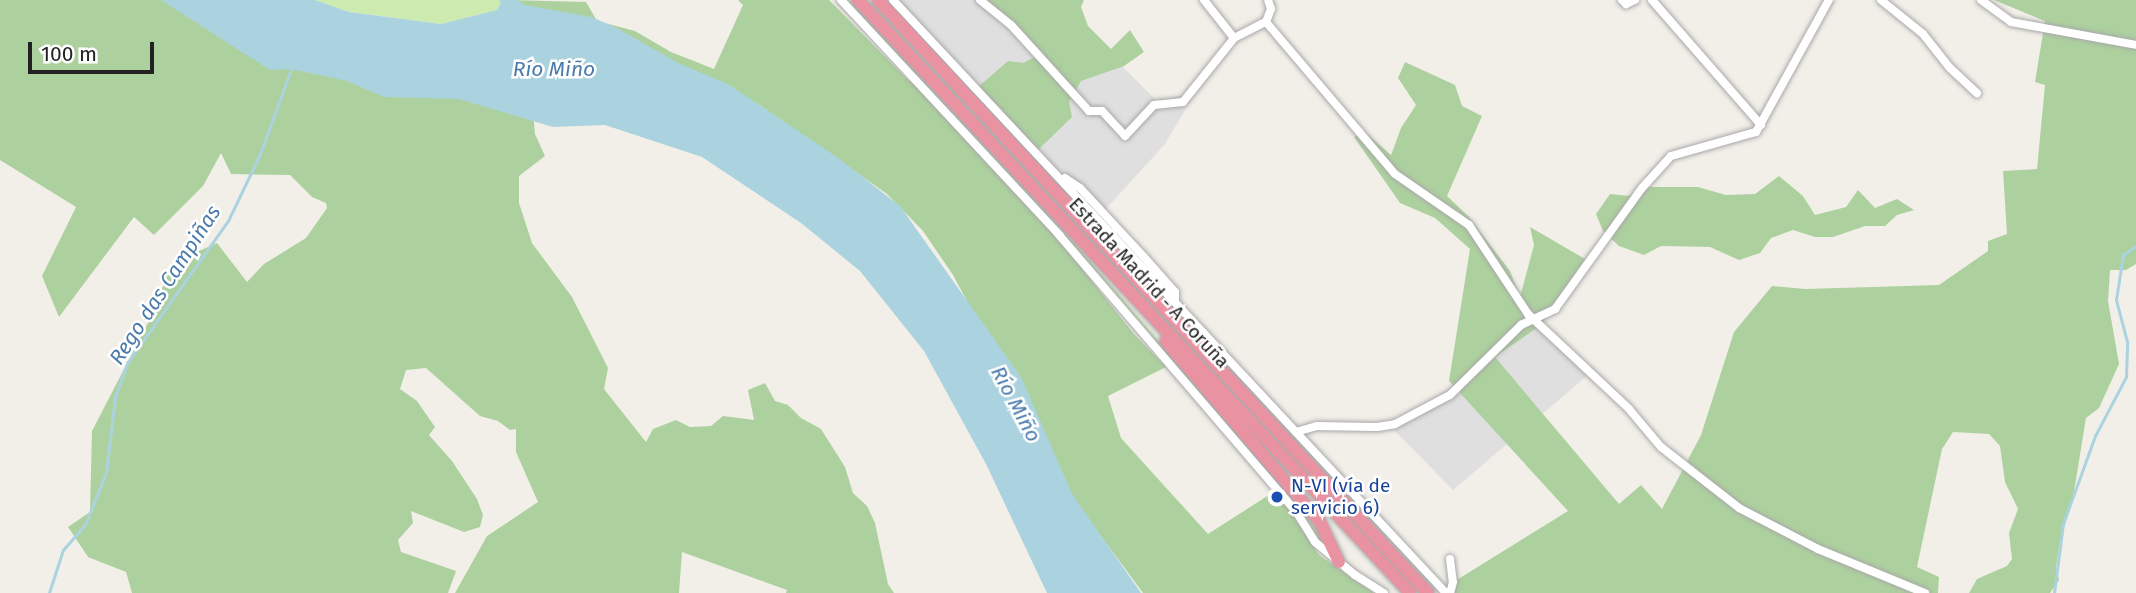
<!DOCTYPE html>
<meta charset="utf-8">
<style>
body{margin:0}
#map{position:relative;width:2136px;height:593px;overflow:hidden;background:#f2efe9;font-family:"Fira Sans",sans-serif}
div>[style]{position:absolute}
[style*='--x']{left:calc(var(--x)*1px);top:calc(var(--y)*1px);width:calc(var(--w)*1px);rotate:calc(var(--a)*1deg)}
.residential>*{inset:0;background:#e0dfdf}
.grass>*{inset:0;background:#cdebb0}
.forest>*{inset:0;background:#add19e}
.water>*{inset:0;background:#aad3df}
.stream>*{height:2.5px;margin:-1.25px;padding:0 1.25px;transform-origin:1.25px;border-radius:1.25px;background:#aad3df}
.roads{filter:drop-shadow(0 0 2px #a9a9a9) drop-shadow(0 0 2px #a9a9a9)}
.minor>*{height:8px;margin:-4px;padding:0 4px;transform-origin:4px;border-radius:4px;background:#fff}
.highway>*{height:12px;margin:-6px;padding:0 6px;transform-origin:6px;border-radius:6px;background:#e892a2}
.dots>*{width:19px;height:19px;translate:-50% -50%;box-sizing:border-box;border:4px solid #fff;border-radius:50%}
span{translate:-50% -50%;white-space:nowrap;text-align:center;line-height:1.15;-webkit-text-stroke:5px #fff;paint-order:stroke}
.street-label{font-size:19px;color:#222}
.transit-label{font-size:19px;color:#164399}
.left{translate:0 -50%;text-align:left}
.water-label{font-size:21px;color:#4a7aab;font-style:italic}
.scale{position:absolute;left:28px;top:42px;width:126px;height:32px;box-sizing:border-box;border:4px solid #222;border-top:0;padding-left:9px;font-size:21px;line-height:24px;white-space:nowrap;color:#222;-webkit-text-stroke:5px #fff;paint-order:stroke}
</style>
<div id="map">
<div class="residential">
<i style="clip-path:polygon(899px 0,989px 0,1121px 65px,1156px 100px,1185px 95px,1192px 98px,1165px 144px,1104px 211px,1075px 181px,1056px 168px)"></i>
<i style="clip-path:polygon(1525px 317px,1588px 375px,1453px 490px,1387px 423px,1445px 393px,1516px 321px)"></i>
</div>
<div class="grass">
<i style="clip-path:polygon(315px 0,499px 0,502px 3px,497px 10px,441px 24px,349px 12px)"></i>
<i style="clip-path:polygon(845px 0,849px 0,1058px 224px,1314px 520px,1328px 546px,1322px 543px,1275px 481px,1154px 345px,1048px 216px)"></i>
</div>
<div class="forest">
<i style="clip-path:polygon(0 0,168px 0,533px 112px,535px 134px,545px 156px,519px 176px,519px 203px,532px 243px,572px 297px,608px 368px,604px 389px,646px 442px,653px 429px,676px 420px,690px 427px,711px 426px,723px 416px,754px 420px,748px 390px,765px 383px,775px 401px,788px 405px,801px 418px,821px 429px,845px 467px,853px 493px,867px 506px,875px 523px,888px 584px,894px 593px,786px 593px,787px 590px,682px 552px,679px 593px,455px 593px,487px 536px,538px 502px,516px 452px,516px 429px,510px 430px,498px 421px,480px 416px,426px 368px,406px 370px,400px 389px,417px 401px,435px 427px,429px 435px,452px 461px,477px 499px,483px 515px,480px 527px,464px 532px,411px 511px,413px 523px,398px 540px,401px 552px,456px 571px,448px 593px,132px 593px,126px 572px,88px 557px,68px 527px,90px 512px,92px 431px,150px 319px,172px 263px,217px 243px,247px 282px,264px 264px,306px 238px,327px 208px,326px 203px,312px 197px,290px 175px,231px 174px,221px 153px,203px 186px,154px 235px,134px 217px,59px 317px,42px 276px,76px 207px,0 160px)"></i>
<i style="clip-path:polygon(509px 0,586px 2px,597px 21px,635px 31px,671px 52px,714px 69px,743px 5px,738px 0,829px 0,907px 79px,924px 92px,1047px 225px,1134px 334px,1166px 367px,1108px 396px,1121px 438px,1208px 534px,1272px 493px,1288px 508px,1319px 555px,1374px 593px,1143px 593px,1070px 494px,953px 275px,923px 231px,887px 194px,758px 104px)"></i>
<i style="clip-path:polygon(982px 0,1084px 0,1081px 7px,1088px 26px,1111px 49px,1130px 30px,1144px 52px,1124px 66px,1081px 81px,1069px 102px,1072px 117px,1037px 151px,978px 87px,1008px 61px,1023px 63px,1043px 53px,1007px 18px)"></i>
<i style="clip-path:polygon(1994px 0,2136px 0,2136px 264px,2126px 270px,2110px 270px,2108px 301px,2119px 364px,2099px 408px,2086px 418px,2073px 498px,2060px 541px,2056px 567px,2059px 580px,2050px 593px,1969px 593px,1977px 579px,2007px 566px,2012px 559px,2009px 533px,2018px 509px,2005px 482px,2000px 446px,1989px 434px,1953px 432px,1942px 449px,1917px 567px,1939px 577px,1938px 593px,1453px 593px,1447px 586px,1568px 511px,1449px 381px,1470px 249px,1435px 218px,1400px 203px,1354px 137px,1364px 131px,1391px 155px,1401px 128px,1416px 105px,1398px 78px,1405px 62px,1455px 85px,1462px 106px,1482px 116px,1447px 196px,1468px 216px,1510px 271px,1520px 297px,1534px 245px,1530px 227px,1585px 259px,1541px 325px,1495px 357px,1619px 504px,1641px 485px,1662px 509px,1701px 435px,1734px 332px,1772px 286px,1805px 289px,1939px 285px,1988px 251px,1988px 241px,2007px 234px,2003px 171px,2037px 169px,2045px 85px,2035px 82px,2045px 21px)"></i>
<i style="clip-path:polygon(1779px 176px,1803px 196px,1815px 215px,1846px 207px,1858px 190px,1875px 208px,1897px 199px,1914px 210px,1897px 215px,1885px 226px,1865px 226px,1833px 237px,1815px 237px,1793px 230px,1771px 238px,1760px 253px,1739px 260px,1710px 247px,1661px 246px,1644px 255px,1619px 246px,1603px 231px,1596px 214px,1610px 194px,1629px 196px,1644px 187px,1698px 187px,1726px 195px,1755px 194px)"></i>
</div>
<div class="water">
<i style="clip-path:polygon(161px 0,315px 0,349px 12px,441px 24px,497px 10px,501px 3px,499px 0,517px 0,525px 5px,591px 17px,615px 27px,678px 63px,728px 84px,838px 158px,900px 206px,1021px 377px,1072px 494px,1141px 593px,1047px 593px,986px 464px,924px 351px,860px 271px,801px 223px,702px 157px,605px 125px,553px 127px,459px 99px,384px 97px,347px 81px,291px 69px,270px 70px)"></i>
</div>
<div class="stream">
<i style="--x:49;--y:593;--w:45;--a:-72"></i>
<i style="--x:63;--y:550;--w:33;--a:-49"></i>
<i style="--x:85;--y:525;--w:56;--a:-68"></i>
<i style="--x:106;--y:473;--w:77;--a:-83.2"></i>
<i style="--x:115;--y:397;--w:37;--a:-70"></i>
<i style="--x:128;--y:362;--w:173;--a:-54.7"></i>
<i style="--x:228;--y:221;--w:74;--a:-64.5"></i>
<i style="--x:260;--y:154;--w:93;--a:-69.8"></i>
<i style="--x:2054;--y:593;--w:70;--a:-82.6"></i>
<i style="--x:2063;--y:524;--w:94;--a:-70"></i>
<i style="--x:2095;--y:436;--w:67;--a:-62.3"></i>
<i style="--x:2126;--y:377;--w:35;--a:-88"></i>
<i style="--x:2127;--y:342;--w:43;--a:-104.7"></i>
<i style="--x:2116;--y:300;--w:46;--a:-81.2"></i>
<i style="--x:2123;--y:255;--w:16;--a:-35"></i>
</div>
<div class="roads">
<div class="minor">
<i style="--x:841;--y:0;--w:321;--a:47.1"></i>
<i style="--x:1059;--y:235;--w:366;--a:49.4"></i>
<i style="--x:1297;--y:513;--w:34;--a:58"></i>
<i style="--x:1315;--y:542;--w:52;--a:39.5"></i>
<i style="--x:1355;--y:575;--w:34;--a:32"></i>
<i style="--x:893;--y:0;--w:811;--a:47"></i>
<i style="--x:980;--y:0;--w:40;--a:39"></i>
<i style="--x:1011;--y:25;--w:116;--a:47.8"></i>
<i style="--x:1089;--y:111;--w:13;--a:0"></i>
<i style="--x:1102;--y:111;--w:34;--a:47"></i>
<i style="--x:1125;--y:136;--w:42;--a:-46.9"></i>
<i style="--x:1154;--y:105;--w:29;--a:-6"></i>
<i style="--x:1183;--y:102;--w:82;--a:-51.4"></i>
<i style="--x:1234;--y:38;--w:36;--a:-27"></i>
<i style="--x:1266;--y:22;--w:199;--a:49.7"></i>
<i style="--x:1395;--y:174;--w:90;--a:34.6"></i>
<i style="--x:1469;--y:225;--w:107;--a:56.5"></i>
<i style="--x:1528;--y:314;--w:139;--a:43.2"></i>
<i style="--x:1629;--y:409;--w:50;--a:49.9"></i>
<i style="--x:1661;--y:447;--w:99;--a:38"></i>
<i style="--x:1739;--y:508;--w:89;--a:27.4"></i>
<i style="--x:1818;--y:549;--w:116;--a:22.4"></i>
<i style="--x:1204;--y:0;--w:48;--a:51.7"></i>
<i style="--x:1622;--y:0;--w:6;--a:45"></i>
<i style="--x:1626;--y:4;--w:10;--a:-24"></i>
<i style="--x:1652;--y:0;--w:166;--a:48.9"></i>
<i style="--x:1881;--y:0;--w:54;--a:39"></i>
<i style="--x:1923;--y:34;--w:43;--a:51.5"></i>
<i style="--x:1950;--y:68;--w:37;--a:43"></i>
<i style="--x:1981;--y:0;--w:37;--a:36"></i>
<i style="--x:2011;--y:22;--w:127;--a:10.4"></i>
<i style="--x:1266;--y:22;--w:14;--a:-69"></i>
<i style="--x:1271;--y:9;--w:9;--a:-108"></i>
<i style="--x:1065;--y:178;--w:18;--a:34"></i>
<i style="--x:1080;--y:188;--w:93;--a:47.2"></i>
<i style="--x:1143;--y:256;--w:48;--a:48.4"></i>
<i style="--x:1175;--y:292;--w:9;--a:90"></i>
<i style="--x:1296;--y:432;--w:22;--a:-16"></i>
<i style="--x:1317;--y:426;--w:60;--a:1"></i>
<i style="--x:1377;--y:427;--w:18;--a:-9"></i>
<i style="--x:1395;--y:424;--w:62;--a:-27.8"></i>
<i style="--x:1450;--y:395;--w:100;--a:-44.6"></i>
<i style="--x:1521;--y:325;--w:38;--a:-25"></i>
<i style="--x:1555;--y:309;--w:149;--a:-54.3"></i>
<i style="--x:1642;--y:188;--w:43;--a:-47.8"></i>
<i style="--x:1671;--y:156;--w:88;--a:-15.8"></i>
<i style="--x:1756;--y:132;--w:151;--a:-61.1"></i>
<i style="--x:1450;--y:559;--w:23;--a:83"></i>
<i style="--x:1453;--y:582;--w:11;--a:105"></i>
</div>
<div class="highway">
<i style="--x:858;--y:0;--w:810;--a:47.05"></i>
<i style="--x:878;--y:0;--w:809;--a:47.15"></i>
<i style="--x:1166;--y:341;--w:238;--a:49.6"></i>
<i style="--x:1320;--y:522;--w:44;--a:64.6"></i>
</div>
</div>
<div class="dots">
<i style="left:1277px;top:497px;background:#1a4fb4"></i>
</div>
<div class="street-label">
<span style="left:1149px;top:283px;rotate:47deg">Estrada Madrid - A Coruña</span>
</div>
<div class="transit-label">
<span class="left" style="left:1291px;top:497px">N-VI (vía de<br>servicio 6)</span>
</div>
<div class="water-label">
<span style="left:554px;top:69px">Río Miño</span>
<span style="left:165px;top:285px;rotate:-57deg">Rego das Campiñas</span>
<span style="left:1016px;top:404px;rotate:62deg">Río Miño</span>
</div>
<div class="scale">100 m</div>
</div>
